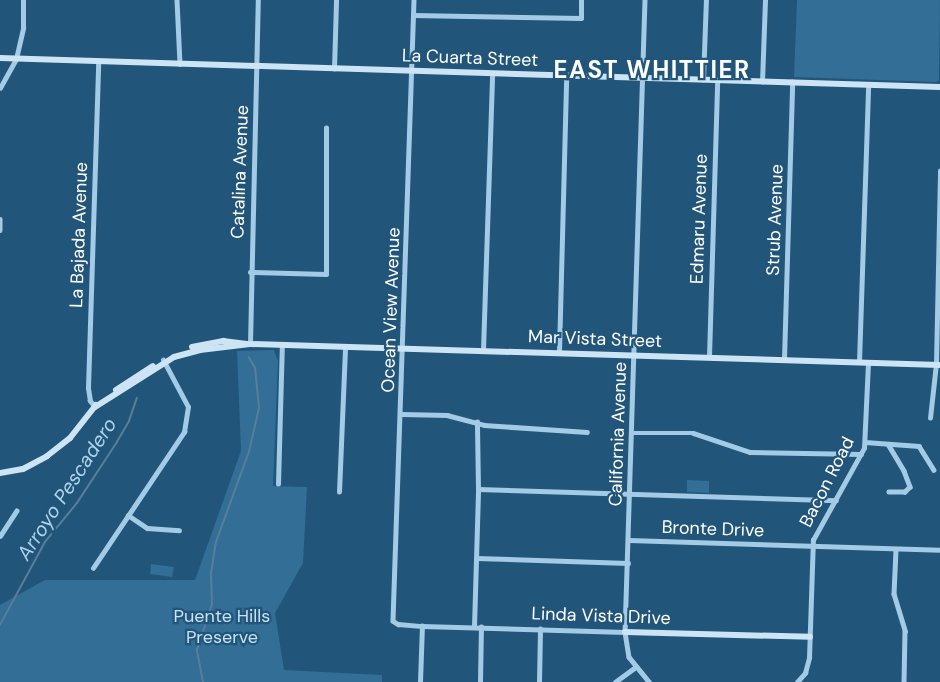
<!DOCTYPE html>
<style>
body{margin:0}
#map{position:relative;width:940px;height:682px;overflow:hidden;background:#21557a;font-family:"DM Sans",sans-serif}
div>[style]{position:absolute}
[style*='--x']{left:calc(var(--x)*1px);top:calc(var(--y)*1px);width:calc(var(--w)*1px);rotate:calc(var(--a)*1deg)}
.green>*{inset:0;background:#326e96}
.stream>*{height:1.5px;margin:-0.75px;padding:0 0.75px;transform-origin:0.75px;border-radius:0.75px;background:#587e99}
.street>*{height:4.5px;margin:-2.25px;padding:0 2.25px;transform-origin:2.25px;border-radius:2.25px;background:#a3cbe5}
.secondary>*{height:6px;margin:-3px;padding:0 3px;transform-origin:3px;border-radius:3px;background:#cde4f5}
span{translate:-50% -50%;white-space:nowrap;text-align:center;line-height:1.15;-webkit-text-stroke:4.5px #21557a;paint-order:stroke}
.street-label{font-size:18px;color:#fff}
.park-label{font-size:18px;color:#c6e2f4}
.water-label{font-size:20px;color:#aed4ed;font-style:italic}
.district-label{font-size:24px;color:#fff;font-weight:700;letter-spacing:1.5px}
</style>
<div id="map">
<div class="green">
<i style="clip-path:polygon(797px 0,940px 0,939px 80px,936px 82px,794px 77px)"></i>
<i style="clip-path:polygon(274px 350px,278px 361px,273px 486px,307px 487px,303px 563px,275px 613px,284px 670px,382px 675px,382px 682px,0 682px,0 605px,45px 580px,195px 580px,241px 451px,237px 351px)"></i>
<i style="clip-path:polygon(687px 480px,709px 481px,709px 493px,687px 492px)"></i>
<i style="clip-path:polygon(151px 564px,174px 567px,172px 577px,150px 574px)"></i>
</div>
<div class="stream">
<i style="--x:0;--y:625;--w:94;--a:-61.5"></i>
<i style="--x:45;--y:542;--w:50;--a:-50.6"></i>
<i style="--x:77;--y:503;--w:73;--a:-56.7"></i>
<i style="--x:117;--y:442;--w:24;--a:-60"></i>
<i style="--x:129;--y:421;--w:24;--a:-71"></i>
<i style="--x:203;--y:682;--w:33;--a:-101"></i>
<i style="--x:197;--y:650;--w:48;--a:-71.9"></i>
<i style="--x:212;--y:604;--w:31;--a:-92"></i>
<i style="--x:211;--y:573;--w:31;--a:-81"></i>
<i style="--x:216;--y:542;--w:96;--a:-69.9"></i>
<i style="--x:249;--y:452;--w:45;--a:-77.2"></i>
<i style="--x:259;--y:408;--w:40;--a:-95.7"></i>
<i style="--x:255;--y:368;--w:12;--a:-121"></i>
</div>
<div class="street">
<i style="--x:177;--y:0;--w:64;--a:87.3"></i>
<i style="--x:414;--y:0;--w:621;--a:91.94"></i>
<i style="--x:393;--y:621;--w:6;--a:31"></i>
<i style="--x:398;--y:624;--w:24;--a:5"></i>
<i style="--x:422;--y:626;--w:203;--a:1.7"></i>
<i style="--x:645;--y:0;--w:632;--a:91.81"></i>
<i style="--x:625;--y:632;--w:25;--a:81"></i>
<i style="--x:629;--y:657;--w:32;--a:51"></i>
<i style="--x:413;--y:15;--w:168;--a:1"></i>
<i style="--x:581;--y:18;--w:18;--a:-90"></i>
<i style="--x:334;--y:69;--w:69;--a:-88.3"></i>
<i style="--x:703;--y:80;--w:80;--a:-87.9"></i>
<i style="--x:762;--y:82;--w:82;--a:-87.9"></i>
<i style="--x:0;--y:88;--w:33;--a:-61"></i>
<i style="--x:16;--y:59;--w:32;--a:-77"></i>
<i style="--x:23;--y:28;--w:28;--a:-90"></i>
<i style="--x:0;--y:219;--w:11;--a:90"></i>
<i style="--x:250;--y:272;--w:76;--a:1.5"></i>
<i style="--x:326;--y:274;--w:146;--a:-90"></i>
<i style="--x:250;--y:344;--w:344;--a:-88.7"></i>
<i style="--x:483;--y:350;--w:276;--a:-88.1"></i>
<i style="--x:559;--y:352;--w:276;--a:-88.5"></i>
<i style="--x:709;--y:357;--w:276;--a:-88.3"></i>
<i style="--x:784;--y:359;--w:277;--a:-88.3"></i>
<i style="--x:859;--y:362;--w:276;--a:-88.1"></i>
<i style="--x:95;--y:407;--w:8;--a:-130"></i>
<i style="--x:90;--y:401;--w:13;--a:-99"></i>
<i style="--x:88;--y:388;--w:326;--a:-88.2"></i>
<i style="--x:402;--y:414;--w:45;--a:1.3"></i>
<i style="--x:447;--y:415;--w:38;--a:15"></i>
<i style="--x:484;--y:425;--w:103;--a:3.9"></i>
<i style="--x:930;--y:418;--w:54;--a:-83.7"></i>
<i style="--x:936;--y:364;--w:193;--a:-88.8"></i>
<i style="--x:631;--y:433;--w:62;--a:0"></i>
<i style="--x:693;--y:433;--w:60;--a:18.4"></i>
<i style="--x:750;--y:452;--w:111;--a:1"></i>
<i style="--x:865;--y:442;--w:54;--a:4.2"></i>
<i style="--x:919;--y:446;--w:28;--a:58"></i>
<i style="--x:888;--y:444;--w:31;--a:59"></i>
<i style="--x:904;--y:471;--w:17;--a:69"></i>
<i style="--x:910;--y:487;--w:7;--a:135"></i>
<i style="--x:905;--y:492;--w:16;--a:180"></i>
<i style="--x:278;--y:484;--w:139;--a:-88.4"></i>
<i style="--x:478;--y:489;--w:358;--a:1.8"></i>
<i style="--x:339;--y:492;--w:145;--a:-87.6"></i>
<i style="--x:128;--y:515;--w:23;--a:34"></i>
<i style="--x:147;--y:528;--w:32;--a:4"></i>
<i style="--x:0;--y:536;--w:30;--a:-57"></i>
<i style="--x:629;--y:540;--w:311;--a:1.8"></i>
<i style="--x:896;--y:550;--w:44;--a:92.6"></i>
<i style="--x:894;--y:594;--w:39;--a:73"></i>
<i style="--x:905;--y:631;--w:51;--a:91.1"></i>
<i style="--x:476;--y:558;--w:152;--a:1.9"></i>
<i style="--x:93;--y:568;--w:164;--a:-56.2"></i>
<i style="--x:184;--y:432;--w:25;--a:-81"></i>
<i style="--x:188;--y:407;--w:53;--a:-118"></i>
<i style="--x:474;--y:627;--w:138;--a:-88.3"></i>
<i style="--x:478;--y:489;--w:67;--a:-90.9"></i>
<i style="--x:420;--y:682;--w:56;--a:-88"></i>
<i style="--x:480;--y:682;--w:55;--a:-89"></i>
<i style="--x:539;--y:682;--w:53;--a:-88.9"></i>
<i style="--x:615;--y:682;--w:26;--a:-36"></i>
<i style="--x:797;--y:682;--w:12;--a:-48"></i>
<i style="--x:805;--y:673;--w:16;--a:-75"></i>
<i style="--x:809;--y:658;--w:118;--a:-88.1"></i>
<i style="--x:813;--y:540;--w:105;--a:-61"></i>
<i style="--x:864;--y:448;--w:85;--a:-87.3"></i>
</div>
<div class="secondary">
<i style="--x:0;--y:58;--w:940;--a:1.77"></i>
<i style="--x:192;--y:347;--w:32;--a:-11"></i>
<i style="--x:223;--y:341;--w:24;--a:7"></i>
<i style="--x:116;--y:390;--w:44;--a:-33"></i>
<i style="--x:95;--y:407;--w:93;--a:-32.3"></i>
<i style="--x:174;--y:357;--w:27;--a:-15"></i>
<i style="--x:200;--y:350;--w:50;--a:-6.8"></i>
<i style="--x:250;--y:344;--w:690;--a:1.74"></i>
<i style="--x:0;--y:473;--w:23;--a:-10"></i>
<i style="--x:23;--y:469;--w:27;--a:-28"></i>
<i style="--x:47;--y:456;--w:29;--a:-38"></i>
<i style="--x:70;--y:438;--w:42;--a:-51.8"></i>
<i style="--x:625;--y:632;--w:185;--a:1.5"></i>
</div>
<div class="street-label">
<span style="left:470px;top:58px;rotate:2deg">La Cuarta Street</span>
<span style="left:240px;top:172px;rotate:-88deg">Catalina Avenue</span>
<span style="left:699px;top:219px;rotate:-88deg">Edmaru Avenue</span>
<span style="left:775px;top:220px;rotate:-88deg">Strub Avenue</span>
<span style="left:79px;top:235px;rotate:-88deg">La Bajada Avenue</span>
<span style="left:391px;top:310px;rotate:-88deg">Ocean View Avenue</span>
<span style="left:595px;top:339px;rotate:2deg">Mar Vista Street</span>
<span style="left:618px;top:434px;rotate:-88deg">California Avenue</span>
<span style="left:827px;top:482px;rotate:-63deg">Bacon Road</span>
<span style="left:713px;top:529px;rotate:2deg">Bronte Drive</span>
<span style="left:601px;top:616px;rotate:2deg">Linda Vista Drive</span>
</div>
<div class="park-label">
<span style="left:222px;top:627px">Puente Hills<br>Preserve</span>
</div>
<div class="water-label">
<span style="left:67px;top:489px;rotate:-57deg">Arroyo Pescadero</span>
</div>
<div class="district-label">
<span style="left:652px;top:70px">EAST WHITTIER</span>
</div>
</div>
